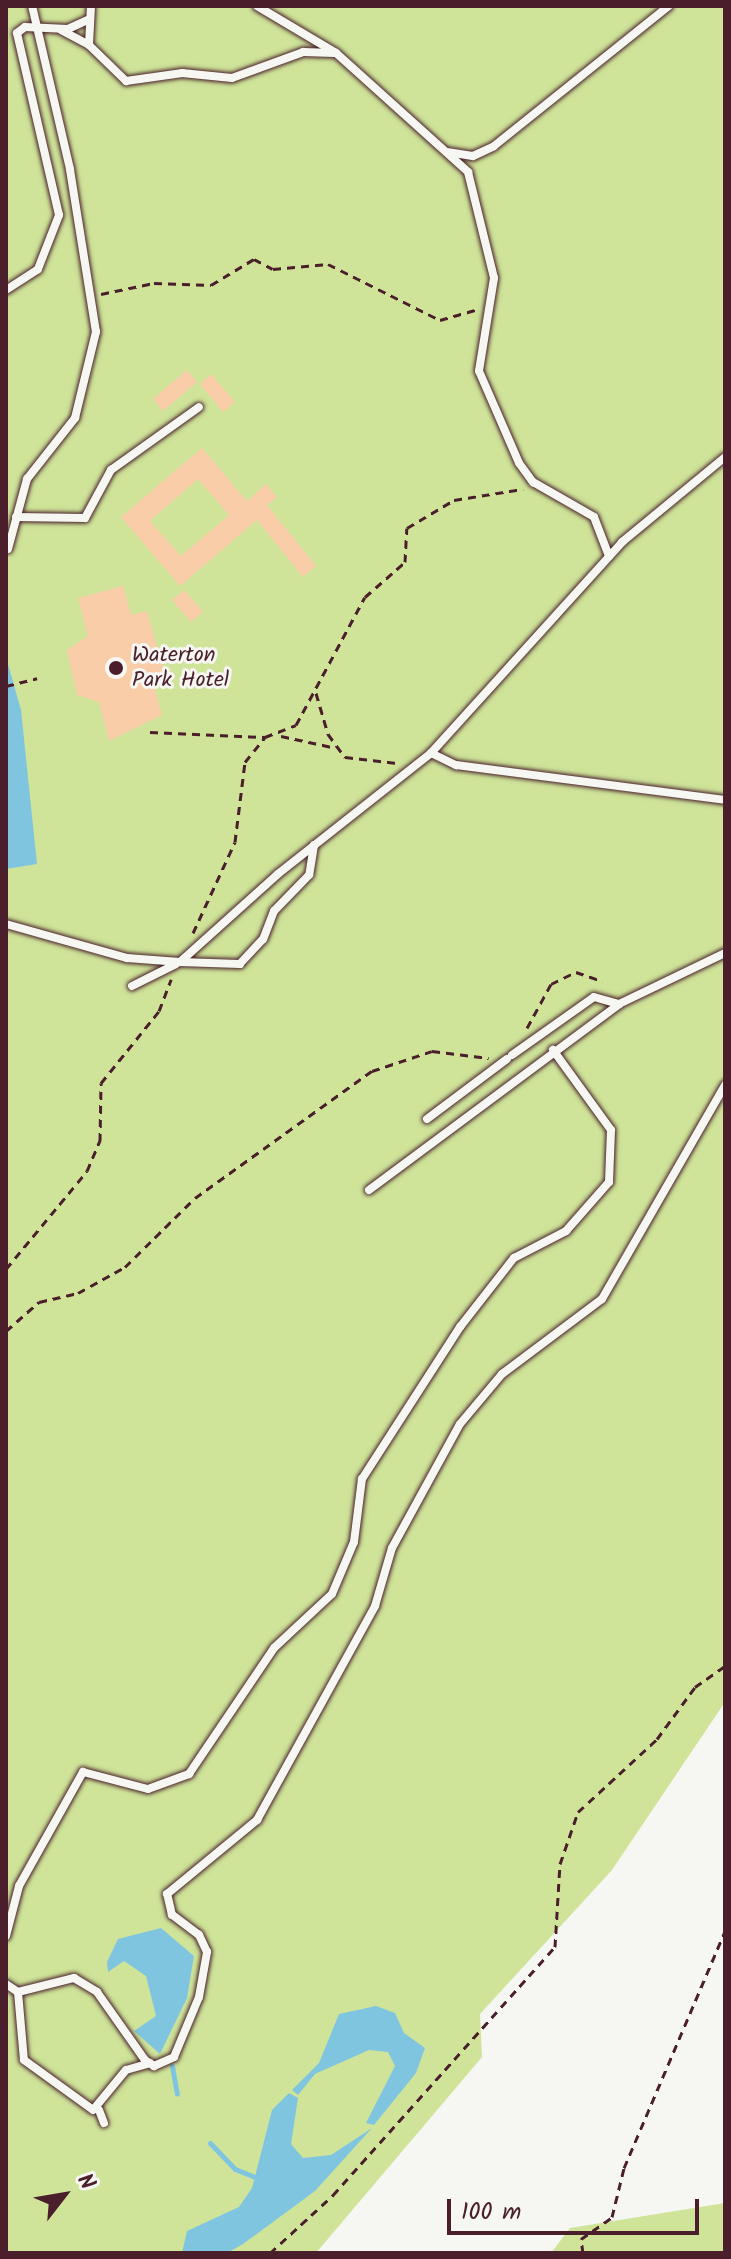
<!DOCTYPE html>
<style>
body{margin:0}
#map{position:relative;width:731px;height:2259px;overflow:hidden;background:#f6f6f2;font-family:Kalam,sans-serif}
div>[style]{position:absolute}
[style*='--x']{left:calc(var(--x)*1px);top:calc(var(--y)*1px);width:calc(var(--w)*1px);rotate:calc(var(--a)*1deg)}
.green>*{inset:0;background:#cfe499}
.water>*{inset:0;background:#80c5e0}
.stream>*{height:5px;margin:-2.5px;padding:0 2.5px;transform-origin:2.5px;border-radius:2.5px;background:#80c5e0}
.building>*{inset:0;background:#facda9}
.path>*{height:3px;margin-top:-1.5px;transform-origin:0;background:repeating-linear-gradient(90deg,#4a1f2b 0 8px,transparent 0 14px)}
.roads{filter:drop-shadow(0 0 2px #4a1f2b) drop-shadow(0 0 2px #4a1f2b)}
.lane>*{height:8px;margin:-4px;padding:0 4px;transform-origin:4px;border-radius:4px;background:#f6f6f2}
.dots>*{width:22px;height:22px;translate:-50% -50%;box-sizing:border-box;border:4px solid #f6f6f2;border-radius:50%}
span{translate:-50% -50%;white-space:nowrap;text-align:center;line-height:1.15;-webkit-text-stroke:6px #f6f6f2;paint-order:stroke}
.poi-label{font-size:22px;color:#4a1f2b}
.left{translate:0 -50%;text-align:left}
.frame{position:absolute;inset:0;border:8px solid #4a1f2b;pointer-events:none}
.north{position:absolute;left:24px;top:2155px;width:80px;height:80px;-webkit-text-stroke:6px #f6f6f2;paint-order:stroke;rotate:59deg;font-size:22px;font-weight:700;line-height:32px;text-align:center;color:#4a1f2b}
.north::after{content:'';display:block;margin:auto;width:28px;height:36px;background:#4a1f2b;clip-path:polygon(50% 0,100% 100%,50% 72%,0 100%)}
.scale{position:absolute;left:447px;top:2199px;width:252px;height:36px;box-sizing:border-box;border:4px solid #4a1f2b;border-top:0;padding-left:10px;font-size:24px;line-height:28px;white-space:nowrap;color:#4a1f2b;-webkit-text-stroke:6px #f6f6f2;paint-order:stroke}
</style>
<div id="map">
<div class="green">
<i style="clip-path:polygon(6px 6px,725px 6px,725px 1702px,612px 1870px,480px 2014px,482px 2057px,316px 2253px,6px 2253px)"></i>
<i style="clip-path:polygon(725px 2203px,725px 2253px,551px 2253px,570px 2228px)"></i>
</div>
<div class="water">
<i style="clip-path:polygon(6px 657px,21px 710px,37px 864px,6px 869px)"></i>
<i style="clip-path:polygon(161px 1928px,194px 1956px,187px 1998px,160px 2054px,134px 2031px,156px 2016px,146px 1976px,124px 1961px,108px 1972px,107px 1962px,118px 1939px)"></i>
<i style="clip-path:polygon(376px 2006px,395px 2013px,404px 2033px,425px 2048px,416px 2073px,374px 2125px,366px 2123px,395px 2066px,388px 2052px,369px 2050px,315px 2074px,298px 2095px,292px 2090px,319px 2063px,339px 2014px)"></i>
<i style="clip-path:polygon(289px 2093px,298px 2098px,291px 2144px,303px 2158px,331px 2155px,372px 2128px,315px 2191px,243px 2244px,227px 2253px,182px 2253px,187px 2231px,239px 2207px,252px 2188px,272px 2110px)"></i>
</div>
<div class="stream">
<i style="--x:172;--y:2066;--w:28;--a:80"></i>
<i style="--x:210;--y:2143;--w:36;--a:46"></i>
<i style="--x:235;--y:2169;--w:22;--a:22"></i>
</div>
<div class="building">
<i style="clip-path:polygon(187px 370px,197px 382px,163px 411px,153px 399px)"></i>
<i style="clip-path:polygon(211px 374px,235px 402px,223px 412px,200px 384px)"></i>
<i style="clip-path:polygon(evenodd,202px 448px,247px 501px,266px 484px,277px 497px,267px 505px,316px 566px,303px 577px,257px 520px,180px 586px,121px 517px,202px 448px,198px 479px,229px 515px,181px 556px,150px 521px,198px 479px)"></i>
<i style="clip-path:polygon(123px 586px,131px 615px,147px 611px,166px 679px,153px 682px,162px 715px,109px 741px,99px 702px,77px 695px,67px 650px,88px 636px,78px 598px)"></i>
<i style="clip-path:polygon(184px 590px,203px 612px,191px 622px,172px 600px)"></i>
</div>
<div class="path">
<i style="--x:101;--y:294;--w:54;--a:-11.7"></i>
<i style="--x:154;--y:283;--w:57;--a:2"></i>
<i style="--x:211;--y:285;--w:50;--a:-31.2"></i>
<i style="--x:254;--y:259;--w:21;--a:28"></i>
<i style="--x:273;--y:269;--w:55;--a:-5.2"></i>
<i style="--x:328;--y:264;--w:125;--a:26.6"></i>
<i style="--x:440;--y:320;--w:40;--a:-16"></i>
<i style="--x:6;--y:686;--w:32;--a:-14"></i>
<i style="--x:316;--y:693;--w:43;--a:73.7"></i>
<i style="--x:328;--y:734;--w:29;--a:54"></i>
<i style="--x:345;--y:757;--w:52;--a:6.6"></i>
<i style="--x:150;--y:732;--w:115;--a:2.5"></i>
<i style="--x:281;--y:736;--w:52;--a:12.2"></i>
<i style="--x:193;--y:933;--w:100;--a:-65.2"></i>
<i style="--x:235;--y:842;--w:81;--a:-82.9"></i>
<i style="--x:245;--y:762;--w:32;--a:-51"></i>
<i style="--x:265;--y:737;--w:33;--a:-21"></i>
<i style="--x:296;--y:725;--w:145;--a:-61.7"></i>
<i style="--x:365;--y:597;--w:53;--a:-41.2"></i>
<i style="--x:405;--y:562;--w:34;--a:-87"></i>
<i style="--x:407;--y:528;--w:55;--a:-30.8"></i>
<i style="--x:454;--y:500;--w:70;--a:-9.1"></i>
<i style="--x:527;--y:1028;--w:50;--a:-61.4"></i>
<i style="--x:551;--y:984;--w:28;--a:-26"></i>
<i style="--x:576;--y:972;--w:28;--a:19"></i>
<i style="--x:6;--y:1269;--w:127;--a:-50.4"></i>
<i style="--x:87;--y:1171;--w:33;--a:-67"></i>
<i style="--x:100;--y:1141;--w:58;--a:-89"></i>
<i style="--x:101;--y:1083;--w:92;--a:-51.1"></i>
<i style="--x:159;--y:1011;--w:34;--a:-69"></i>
<i style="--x:6;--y:1331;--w:44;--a:-41.3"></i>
<i style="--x:39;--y:1302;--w:40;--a:-13"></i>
<i style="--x:78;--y:1293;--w:54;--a:-29"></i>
<i style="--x:125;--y:1267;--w:98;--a:-44.6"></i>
<i style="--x:195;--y:1198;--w:218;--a:-35.7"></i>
<i style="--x:372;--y:1071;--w:63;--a:-18.4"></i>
<i style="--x:432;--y:1051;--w:57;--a:7"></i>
<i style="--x:270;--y:2253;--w:86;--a:-42.6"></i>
<i style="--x:333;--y:2195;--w:333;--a:-48.2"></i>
<i style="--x:555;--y:1947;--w:83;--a:-86.6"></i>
<i style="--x:560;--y:1864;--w:55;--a:-70.9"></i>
<i style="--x:578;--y:1812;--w:108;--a:-42.7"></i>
<i style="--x:657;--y:1739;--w:64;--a:-53.8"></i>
<i style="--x:695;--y:1687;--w:37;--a:-35"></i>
<i style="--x:583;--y:2253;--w:14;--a:-98"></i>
<i style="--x:581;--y:2239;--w:38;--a:-35"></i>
<i style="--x:612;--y:2217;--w:50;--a:-76.2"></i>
<i style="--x:624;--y:2168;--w:258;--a:-66.9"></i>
</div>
<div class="roads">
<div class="lane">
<i style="--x:91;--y:6;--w:39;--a:93"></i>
<i style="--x:89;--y:45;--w:52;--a:44.2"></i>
<i style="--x:126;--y:81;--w:57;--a:-8.1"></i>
<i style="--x:182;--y:73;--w:50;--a:5.7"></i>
<i style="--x:232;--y:78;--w:76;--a:-20.1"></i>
<i style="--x:303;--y:52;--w:31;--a:2"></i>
<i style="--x:257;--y:6;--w:92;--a:30.7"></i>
<i style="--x:336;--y:53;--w:178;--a:42"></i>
<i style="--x:468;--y:172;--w:109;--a:76.2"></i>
<i style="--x:494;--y:278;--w:94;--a:99.2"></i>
<i style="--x:479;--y:371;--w:100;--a:66.5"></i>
<i style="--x:519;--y:463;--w:24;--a:54"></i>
<i style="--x:533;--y:482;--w:70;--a:29.8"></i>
<i style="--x:594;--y:517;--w:42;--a:69"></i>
<i style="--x:61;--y:30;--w:32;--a:28"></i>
<i style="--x:447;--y:152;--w:26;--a:9"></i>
<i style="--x:473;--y:156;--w:23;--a:-25"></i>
<i style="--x:494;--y:146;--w:224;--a:-38.7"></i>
<i style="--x:6;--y:290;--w:38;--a:-33"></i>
<i style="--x:38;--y:269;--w:58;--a:-68.7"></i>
<i style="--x:59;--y:215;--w:187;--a:-103"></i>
<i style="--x:17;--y:33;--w:10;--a:-37"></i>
<i style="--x:25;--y:27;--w:43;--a:2.7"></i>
<i style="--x:68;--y:29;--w:23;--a:-25"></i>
<i style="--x:16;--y:517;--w:69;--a:0.8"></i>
<i style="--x:85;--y:518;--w:55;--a:-61.6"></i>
<i style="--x:111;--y:470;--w:108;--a:-35.6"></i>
<i style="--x:8;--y:549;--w:73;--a:-74.8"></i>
<i style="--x:27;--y:479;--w:78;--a:-51.8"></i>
<i style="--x:75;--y:418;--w:89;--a:-76.3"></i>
<i style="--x:96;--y:332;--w:165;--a:-99.1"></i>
<i style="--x:70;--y:169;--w:167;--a:-103.1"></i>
<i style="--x:431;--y:753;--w:28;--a:26"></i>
<i style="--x:456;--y:765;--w:271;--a:7.4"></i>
<i style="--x:314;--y:845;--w:30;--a:99"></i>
<i style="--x:309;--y:875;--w:50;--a:134.2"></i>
<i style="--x:274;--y:911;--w:30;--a:111"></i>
<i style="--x:263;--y:939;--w:34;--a:133"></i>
<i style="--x:240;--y:964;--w:60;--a:-178.1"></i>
<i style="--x:180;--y:962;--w:132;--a:-41.9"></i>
<i style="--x:278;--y:874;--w:195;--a:-38.3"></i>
<i style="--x:431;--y:753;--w:285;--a:-47.8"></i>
<i style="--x:622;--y:542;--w:134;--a:-39.5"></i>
<i style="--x:6;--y:924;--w:126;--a:15.7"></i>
<i style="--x:127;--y:958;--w:53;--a:4.3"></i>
<i style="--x:132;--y:986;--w:49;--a:-26.6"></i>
<i style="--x:512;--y:1055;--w:100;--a:-35.3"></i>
<i style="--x:594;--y:997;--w:26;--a:16"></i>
<i style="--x:427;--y:1119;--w:100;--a:-36.9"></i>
<i style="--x:369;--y:1190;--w:312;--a:-36.6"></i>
<i style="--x:619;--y:1004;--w:118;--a:-25.7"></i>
<i style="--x:6;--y:1936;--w:52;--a:-75.4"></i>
<i style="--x:19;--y:1886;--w:131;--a:-60.7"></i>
<i style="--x:83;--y:1772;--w:67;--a:14.7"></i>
<i style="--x:148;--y:1789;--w:44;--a:-20.1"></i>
<i style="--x:189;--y:1774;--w:152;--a:-56"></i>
<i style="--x:274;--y:1648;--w:79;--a:-43"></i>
<i style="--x:332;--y:1594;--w:56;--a:-67.1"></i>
<i style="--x:354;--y:1542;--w:64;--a:-82.8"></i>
<i style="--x:362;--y:1479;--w:181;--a:-57.2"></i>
<i style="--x:460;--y:1327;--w:88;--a:-52"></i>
<i style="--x:514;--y:1258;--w:59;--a:-27.4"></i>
<i style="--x:566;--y:1231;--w:65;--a:-48.7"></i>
<i style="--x:609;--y:1182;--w:52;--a:-87.8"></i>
<i style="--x:611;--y:1130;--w:99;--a:-125.9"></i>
<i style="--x:6;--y:1984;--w:14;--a:34"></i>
<i style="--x:18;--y:1992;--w:58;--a:-14"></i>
<i style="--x:74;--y:1978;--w:27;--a:31"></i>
<i style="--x:97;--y:1992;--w:83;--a:54.8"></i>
<i style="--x:145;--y:2060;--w:11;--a:34"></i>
<i style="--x:154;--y:2066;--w:22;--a:-24"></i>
<i style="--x:174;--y:2057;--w:65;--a:-67.4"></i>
<i style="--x:199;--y:1997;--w:46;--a:-79.9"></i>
<i style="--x:207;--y:1952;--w:19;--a:-115"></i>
<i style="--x:199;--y:1935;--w:34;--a:-143"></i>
<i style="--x:172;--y:1915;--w:22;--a:-103"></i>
<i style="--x:167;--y:1894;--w:117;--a:-39.4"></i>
<i style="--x:257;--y:1820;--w:244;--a:-61.1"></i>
<i style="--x:375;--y:1606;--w:60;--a:-73.7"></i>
<i style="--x:392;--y:1548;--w:141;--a:-61.3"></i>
<i style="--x:460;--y:1424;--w:65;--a:-50"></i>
<i style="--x:502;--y:1374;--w:125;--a:-36.9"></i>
<i style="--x:602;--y:1299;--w:247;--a:-60.1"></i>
<i style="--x:18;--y:1992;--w:68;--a:85"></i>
<i style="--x:24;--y:2060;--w:85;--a:35.9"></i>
<i style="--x:93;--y:2110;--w:52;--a:-50.5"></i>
<i style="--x:126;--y:2070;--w:25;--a:-16"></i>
<i style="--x:99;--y:2110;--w:14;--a:69"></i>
</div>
</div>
<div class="dots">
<i style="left:116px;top:668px;background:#4a1f2b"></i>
</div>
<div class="poi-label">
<span class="left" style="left:132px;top:668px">Waterton<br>Park Hotel</span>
</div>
<div class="frame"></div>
<div class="north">N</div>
<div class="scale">100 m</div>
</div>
